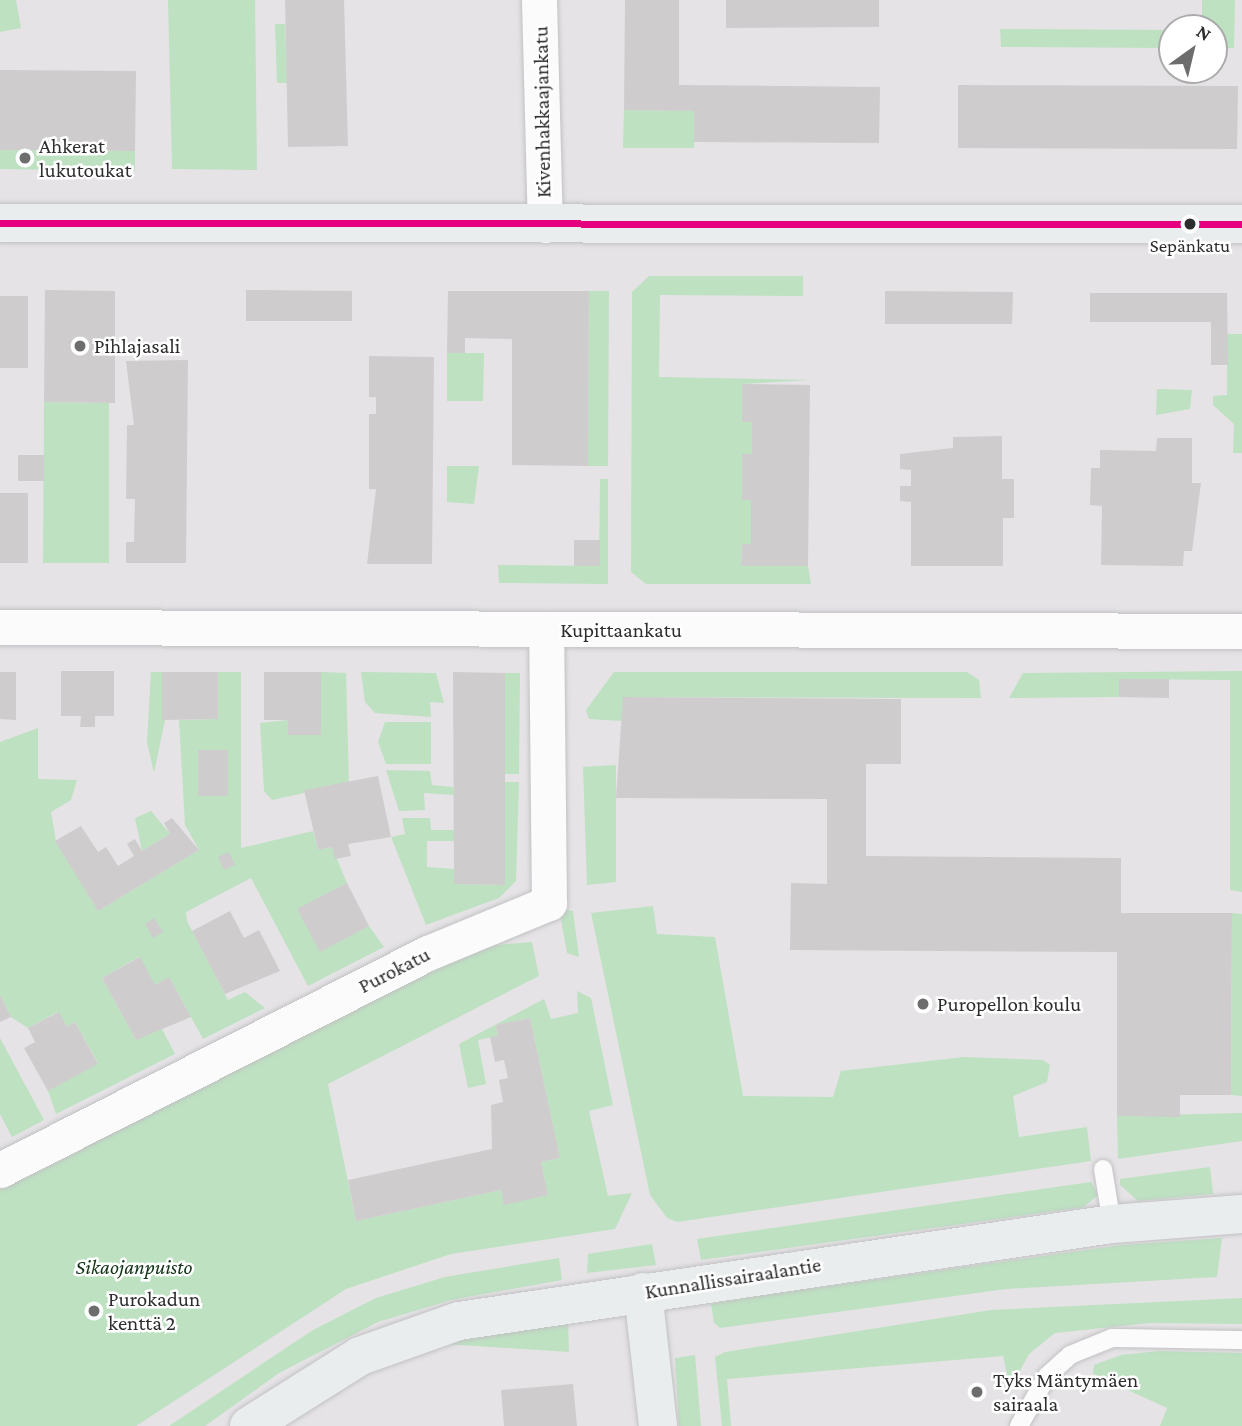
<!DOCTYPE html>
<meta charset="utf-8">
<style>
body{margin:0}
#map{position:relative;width:1242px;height:1426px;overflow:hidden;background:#e5e3e6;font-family:"Crimson Pro",serif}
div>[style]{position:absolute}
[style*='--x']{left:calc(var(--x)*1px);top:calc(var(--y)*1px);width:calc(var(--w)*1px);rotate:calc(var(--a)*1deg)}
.green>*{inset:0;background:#bee1c2}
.building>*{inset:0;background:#cecccd}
.roads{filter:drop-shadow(0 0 2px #c2c1c3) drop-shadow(0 0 2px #c2c1c3)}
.lane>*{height:18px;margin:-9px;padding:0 9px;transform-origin:9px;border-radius:9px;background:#fbfbfb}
.street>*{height:35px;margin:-17.5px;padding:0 17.5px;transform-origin:17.5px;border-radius:17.5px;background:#fbfbfb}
.secondary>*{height:38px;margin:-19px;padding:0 19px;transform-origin:19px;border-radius:19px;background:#eaedee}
.bus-1>*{height:7px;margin:-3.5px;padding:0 3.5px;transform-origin:3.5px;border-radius:3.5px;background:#e5007d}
.dots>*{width:19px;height:19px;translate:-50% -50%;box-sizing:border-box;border:4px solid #fff;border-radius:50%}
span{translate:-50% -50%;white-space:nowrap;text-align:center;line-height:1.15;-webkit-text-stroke:5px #fff;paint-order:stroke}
.bus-label{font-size:19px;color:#2e2d2e}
.street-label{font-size:21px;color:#2e2d2e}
.poi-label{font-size:21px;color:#2e2d2e}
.left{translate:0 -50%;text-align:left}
.park-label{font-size:21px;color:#123217;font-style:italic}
.north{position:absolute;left:1158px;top:14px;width:70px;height:70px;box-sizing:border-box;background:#fff;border:2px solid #ababab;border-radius:50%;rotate:34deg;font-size:19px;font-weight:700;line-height:28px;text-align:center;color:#2e2d2e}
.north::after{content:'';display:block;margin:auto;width:24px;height:32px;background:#6e6d6e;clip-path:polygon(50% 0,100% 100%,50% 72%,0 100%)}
</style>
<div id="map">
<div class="green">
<i style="clip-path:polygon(0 0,16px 0,21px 28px,0 32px)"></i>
<i style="clip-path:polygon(168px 0,255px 0,257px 170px,172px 169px)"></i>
<i style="clip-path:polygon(1202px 0,1235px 0,1234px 48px,1214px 48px,1214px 28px,1202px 28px)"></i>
<i style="clip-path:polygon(275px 24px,285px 24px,287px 83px,277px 83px)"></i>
<i style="clip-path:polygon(1000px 29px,1172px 30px,1172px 48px,1001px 47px)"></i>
<i style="clip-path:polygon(624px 110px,694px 111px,694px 148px,623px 148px)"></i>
<i style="clip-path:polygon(0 150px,135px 151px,135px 171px,0 169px)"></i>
<i style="clip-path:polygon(649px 276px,803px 276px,803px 296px,660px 295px,659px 377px,810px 380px,742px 384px,742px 422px,752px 422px,752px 454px,742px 455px,742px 500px,751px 500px,751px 544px,742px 544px,741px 565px,808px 566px,811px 584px,646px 584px,631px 572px,632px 292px)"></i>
<i style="clip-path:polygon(589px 291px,609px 291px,608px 466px,588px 466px)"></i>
<i style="clip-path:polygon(1227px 334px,1242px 334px,1242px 453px,1233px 453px,1234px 424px,1213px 405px,1213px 396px,1227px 395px)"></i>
<i style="clip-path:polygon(447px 353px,484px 353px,483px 401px,447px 401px)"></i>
<i style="clip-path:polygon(1157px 389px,1192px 390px,1190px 409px,1156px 415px)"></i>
<i style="clip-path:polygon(44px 402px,109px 403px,109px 563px,43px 563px)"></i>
<i style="clip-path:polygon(447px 466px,479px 466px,474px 504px,447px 502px)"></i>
<i style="clip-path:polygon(600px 479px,608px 479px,608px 584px,499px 583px,498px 565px,599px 566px)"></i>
<i style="clip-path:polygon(1242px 671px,1242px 892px,1230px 890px,1230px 680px,1120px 679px,1119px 697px,1009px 698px,1023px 673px)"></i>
<i style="clip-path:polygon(151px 672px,162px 672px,165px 720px,154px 773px,147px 742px)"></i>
<i style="clip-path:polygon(218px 672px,241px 672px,241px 848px,313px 831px,318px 850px,332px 847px,347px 883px,298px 909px,320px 951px,369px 926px,384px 947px,308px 986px,251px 878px,186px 912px,187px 921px,228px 1000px,245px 992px,265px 1008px,203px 1039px,169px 977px,155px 985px,139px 957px,102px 978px,136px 1040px,161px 1027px,175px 1054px,56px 1114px,48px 1091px,98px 1063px,75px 1022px,67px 1027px,58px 1012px,28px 1028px,11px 1017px,0 995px,0 742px,38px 728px,38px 779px,77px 780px,71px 800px,51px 812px,56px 841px,98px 911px,199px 850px,185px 825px,179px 720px,218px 719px)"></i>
<i style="clip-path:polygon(321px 672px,346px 673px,349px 783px,272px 800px,264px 791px,260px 723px,288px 720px,289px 735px,320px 735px)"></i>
<i style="clip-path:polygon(361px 672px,436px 673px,444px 703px,430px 702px,431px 717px,375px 713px,365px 702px)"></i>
<i style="clip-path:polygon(614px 672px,967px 672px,979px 680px,981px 698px,624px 697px,623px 721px,589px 719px,586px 710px)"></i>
<i style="clip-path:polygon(505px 673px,520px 673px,519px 774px,505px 774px)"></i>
<i style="clip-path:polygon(385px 722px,431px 722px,431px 764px,386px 764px,378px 742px)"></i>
<i style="clip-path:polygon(616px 765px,616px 882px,587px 885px,583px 767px)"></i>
<i style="clip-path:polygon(386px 770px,430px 771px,432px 785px,453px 787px,454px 795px,424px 793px,425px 810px,399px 811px)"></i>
<i style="clip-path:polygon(505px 782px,519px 782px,516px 881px,499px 898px,426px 925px,391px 837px,405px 834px,402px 818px,430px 818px,431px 830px,454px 830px,454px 841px,427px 841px,427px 867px,454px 869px,454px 884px,504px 885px)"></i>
<i style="clip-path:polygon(151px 811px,170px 834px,142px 851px,135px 818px)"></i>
<i style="clip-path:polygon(653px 906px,657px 934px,715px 937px,743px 1096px,833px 1097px,841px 1071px,964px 1057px,1043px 1060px,1050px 1065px,1047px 1082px,1013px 1096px,1019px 1137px,1087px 1127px,1091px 1161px,677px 1222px,667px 1218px,650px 1195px,591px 913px)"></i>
<i style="clip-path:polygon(559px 909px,573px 911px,579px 957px,567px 953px)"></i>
<i style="clip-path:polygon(1232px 913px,1242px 914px,1242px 1096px,1231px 1095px)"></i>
<i style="clip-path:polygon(532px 942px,539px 976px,328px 1084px,356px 1221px,501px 1190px,505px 1204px,548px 1195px,541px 1162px,560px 1158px,530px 1018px,496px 1025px,498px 1036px,478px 1040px,486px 1084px,468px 1088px,459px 1044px,544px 999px,551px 1019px,578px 1013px,577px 991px,591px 998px,613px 1105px,589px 1111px,608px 1196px,632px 1193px,615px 1229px,451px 1254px,346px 1289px,136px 1426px,0 1426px,0 1189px,444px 962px,485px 946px)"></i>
<i style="clip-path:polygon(0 1038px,44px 1120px,12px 1137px,0 1114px)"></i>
<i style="clip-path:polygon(1242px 1113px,1242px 1141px,1118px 1159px,1117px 1116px)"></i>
<i style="clip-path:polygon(1210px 1167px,1213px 1194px,1138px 1201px,1120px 1185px,1120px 1179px)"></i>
<i style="clip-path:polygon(1091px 1182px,1098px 1195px,1084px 1207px,701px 1260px,697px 1239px)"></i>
<i style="clip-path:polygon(1222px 1238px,1217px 1277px,1006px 1289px,720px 1328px,714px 1323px,711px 1304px,751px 1297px,1122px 1245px)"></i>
<i style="clip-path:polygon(652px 1244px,656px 1265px,587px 1273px,588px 1254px)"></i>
<i style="clip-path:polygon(559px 1258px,562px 1280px,451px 1300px,378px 1322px,279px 1373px,205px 1426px,169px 1426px,313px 1330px,376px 1298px,445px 1277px)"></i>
<i style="clip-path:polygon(1242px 1298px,1242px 1324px,1150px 1323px,1055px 1333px,1029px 1354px,1016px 1378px,1008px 1379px,1003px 1356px,727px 1379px,731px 1426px,722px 1426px,715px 1357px,725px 1352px,991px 1310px)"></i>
<i style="clip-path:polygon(568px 1322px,569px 1352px,444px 1344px,474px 1337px)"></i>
<i style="clip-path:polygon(1159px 1351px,1242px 1353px,1242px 1426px,1160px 1426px,1167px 1408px,1093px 1374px,1094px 1365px,1121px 1355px)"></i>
<i style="clip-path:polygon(695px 1355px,701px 1426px,679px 1426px,675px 1358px)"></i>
</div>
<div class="building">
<i style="clip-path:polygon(285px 0,344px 0,348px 146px,288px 147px)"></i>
<i style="clip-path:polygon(625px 0,679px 0,679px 85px,880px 87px,879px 143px,694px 142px,694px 111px,624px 110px)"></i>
<i style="clip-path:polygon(726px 0,879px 0,879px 27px,726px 28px)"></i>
<i style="clip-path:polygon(0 70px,136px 71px,135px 151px,0 150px)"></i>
<i style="clip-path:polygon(958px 85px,1238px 86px,1237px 149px,958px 148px)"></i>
<i style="clip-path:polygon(45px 290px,115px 291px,115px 403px,44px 402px)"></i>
<i style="clip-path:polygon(246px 290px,352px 291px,352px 321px,246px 321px)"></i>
<i style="clip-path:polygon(448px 291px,589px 291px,588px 466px,512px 465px,512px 339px,465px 338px,465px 353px,447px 353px)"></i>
<i style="clip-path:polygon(885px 291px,1013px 292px,1012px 324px,885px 324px)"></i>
<i style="clip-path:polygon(1090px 293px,1227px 293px,1228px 365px,1211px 365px,1211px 322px,1090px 322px)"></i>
<i style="clip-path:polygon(0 296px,28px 296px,28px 368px,0 368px)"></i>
<i style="clip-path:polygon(369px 356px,434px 357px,432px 564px,367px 564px,376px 489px,369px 489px,369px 414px,376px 414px,376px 397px,369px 397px)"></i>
<i style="clip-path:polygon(188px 360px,186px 563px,126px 563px,126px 542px,134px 542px,135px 499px,126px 499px,127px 425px,134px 425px,126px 361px)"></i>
<i style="clip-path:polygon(742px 384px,810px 385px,808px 566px,741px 566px,742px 544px,751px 544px,751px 500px,742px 500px,742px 454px,752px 454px,752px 422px,742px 422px)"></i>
<i style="clip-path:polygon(1002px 436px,1002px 479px,1014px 479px,1014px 518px,1003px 518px,1003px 566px,911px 566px,911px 502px,900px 501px,900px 486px,911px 486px,911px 470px,900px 469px,900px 454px,953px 448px,953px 437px)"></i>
<i style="clip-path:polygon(1157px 438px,1192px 438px,1192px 483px,1201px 483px,1192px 551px,1184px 551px,1183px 566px,1101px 565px,1102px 506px,1090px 505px,1091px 468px,1100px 468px,1100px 450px,1156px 451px)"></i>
<i style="clip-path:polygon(18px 455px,44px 455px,44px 481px,18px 481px)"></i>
<i style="clip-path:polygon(0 493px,28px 493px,28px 563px,0 563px)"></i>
<i style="clip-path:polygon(574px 540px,600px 540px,600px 566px,574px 566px)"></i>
<i style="clip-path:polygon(61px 671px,114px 671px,114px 716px,95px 716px,95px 727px,80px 727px,81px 716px,61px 716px)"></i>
<i style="clip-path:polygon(0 672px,16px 672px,16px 720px,0 719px)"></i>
<i style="clip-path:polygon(162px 672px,218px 672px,218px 719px,162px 720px)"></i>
<i style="clip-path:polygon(264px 672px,321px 672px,321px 735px,288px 735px,288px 720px,264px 720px)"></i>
<i style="clip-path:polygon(453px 672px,505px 673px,505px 885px,454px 884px)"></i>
<i style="clip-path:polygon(1119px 679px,1169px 679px,1169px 698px,1119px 697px)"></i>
<i style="clip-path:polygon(623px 697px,901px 699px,901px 764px,866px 764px,866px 856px,1121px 858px,1121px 913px,1232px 913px,1231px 1095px,1180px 1095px,1180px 1117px,1117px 1116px,1117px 952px,790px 950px,791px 883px,827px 884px,827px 799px,616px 798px)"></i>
<i style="clip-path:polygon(198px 750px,228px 750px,228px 796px,198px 796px)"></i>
<i style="clip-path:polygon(378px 776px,391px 837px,348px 844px,351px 856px,335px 859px,332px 847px,318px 850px,304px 790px)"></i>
<i style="clip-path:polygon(172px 818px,199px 850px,98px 911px,55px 841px,81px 826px,98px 852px,106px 847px,118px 866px,134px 856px,127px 844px,135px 839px,142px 851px,170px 834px,164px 823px)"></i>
<i style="clip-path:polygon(229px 852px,235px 865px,224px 870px,218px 857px)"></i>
<i style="clip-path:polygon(347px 883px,369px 926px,320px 952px,297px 909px)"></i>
<i style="clip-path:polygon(230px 911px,244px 938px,259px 930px,280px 971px,225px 994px,192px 931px)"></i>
<i style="clip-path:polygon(154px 918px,163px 932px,153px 938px,145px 924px)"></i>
<i style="clip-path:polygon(140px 957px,155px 985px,169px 977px,191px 1017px,136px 1040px,102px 978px)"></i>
<i style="clip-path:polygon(0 995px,11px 1017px,0 1022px)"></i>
<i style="clip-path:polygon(59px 1012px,67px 1027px,75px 1022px,98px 1064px,48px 1091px,24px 1048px,35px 1042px,28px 1028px)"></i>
<i style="clip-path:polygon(530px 1018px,560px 1158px,541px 1162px,548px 1195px,504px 1205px,501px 1190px,356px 1221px,348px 1180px,492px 1149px,491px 1105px,503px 1102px,499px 1080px,508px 1078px,504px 1060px,495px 1062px,490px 1037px,498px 1036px,496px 1025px)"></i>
<i style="clip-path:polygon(573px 1384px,577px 1426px,504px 1426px,501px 1390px)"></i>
</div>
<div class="roads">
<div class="lane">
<i style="--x:1103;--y:1169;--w:56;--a:80.7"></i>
<i style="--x:1019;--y:1426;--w:57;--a:-60.8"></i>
<i style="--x:1047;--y:1376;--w:31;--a:-42"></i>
<i style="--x:1070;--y:1355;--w:45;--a:-22"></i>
<i style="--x:1112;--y:1338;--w:130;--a:0.9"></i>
</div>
<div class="street">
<i style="--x:539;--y:0;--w:225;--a:88.5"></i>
<i style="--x:0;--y:627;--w:1242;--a:0.18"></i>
<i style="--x:0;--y:1170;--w:480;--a:-26.9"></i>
<i style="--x:428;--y:953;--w:131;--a:-22.5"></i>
<i style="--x:549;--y:903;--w:272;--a:-90.6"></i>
</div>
<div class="secondary">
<i style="--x:0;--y:223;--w:1242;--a:0.05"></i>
<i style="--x:643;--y:1292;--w:135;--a:83.6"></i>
<i style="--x:249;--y:1426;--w:131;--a:-32.2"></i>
<i style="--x:360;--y:1356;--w:105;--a:-19.5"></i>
<i style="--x:459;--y:1321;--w:660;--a:-8.45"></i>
<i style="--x:1112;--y:1224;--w:130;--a:-4.4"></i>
</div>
</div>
<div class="bus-1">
<i style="--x:0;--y:223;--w:1242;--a:0.05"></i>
</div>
<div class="dots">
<i style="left:25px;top:158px;background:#6e6d6e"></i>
<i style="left:1190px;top:224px;background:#2e2d2e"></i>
<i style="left:80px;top:346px;background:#6e6d6e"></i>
<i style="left:923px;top:1004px;background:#6e6d6e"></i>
<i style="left:94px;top:1311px;background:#6e6d6e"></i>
<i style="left:977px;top:1392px;background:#6e6d6e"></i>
</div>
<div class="bus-label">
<span style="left:1190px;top:246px">Sepänkatu</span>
</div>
<div class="street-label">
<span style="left:542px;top:112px;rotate:-91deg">Kivenhakkaajankatu</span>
<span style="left:621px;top:630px">Kupittaankatu</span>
<span style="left:394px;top:970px;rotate:-27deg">Purokatu</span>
<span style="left:733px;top:1278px;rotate:-9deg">Kunnallissairaalantie</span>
</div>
<div class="poi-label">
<span class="left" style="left:39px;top:158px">Ahkerat<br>lukutoukat</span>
<span class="left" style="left:94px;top:346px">Pihlajasali</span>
<span class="left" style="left:937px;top:1004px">Puropellon koulu</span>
<span class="left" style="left:108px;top:1311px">Purokadun<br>kenttä 2</span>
<span class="left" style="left:993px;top:1392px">Tyks Mäntymäen<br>sairaala</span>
</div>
<div class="park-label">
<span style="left:134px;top:1267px">Sikaojanpuisto</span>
</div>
<div class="north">N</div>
</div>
